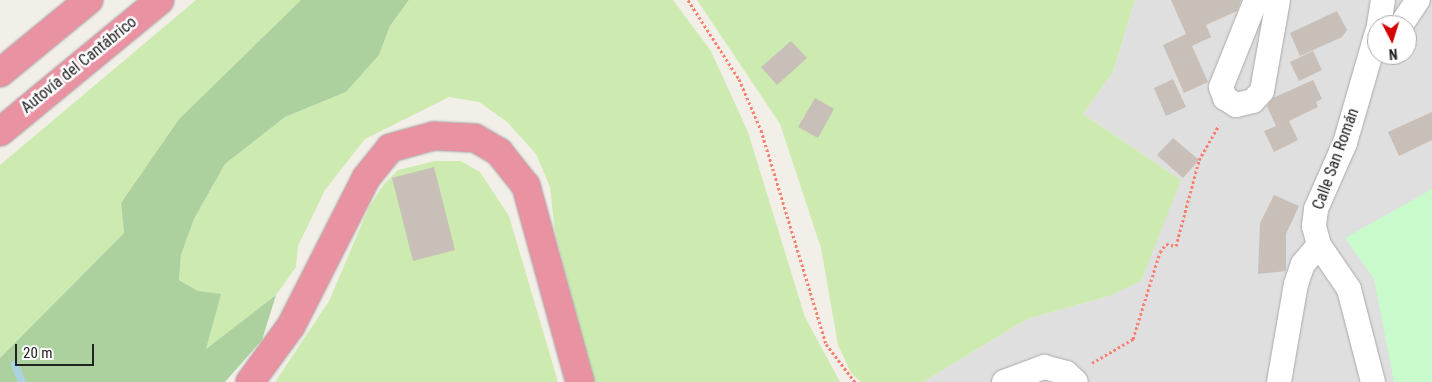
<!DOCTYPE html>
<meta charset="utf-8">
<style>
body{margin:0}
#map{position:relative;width:1432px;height:382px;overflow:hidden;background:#f2efe9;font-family:"Roboto Condensed",sans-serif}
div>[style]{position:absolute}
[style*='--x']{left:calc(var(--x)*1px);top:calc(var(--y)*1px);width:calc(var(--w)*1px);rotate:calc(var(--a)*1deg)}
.residential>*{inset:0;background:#e0dfdf}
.grass>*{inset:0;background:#cdebb0}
.forest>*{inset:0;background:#add19e}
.park>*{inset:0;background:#c8facc}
.stream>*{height:8px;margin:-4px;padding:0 4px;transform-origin:4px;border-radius:4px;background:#aad3df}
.building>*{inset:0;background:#c7bfb8}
.path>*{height:3px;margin-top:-1.5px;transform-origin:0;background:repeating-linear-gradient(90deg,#fa8072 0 2.5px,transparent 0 5px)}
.roads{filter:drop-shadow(0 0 1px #a9a9a9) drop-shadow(0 0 1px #a9a9a9)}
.street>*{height:24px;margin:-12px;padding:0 12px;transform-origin:12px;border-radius:12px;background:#fff}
.highway>*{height:28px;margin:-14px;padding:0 14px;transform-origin:14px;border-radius:14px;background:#e892a2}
span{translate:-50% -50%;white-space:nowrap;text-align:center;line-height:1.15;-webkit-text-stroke:5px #fff;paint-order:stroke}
.street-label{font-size:16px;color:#222}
.north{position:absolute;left:1367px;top:15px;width:50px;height:50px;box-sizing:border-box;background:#fff;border:1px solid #a7a7a7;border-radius:50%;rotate:175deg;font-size:14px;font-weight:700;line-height:20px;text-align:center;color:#222}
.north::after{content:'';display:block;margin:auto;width:18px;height:22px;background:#d40000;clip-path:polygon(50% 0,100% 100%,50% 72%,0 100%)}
.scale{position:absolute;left:15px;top:344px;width:79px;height:22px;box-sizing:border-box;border:2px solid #222;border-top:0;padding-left:6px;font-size:15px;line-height:18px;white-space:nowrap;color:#222;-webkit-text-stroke:4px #fff;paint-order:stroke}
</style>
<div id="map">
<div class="residential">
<i style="clip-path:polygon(evenodd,1135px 0,1432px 0,1432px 382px,923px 382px,1027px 319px,1109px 296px,1167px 209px,1181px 180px,1083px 114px,1113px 72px,1135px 0,1377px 25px,1407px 25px,1407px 55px,1377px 55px,1377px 25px)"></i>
</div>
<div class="grass">
<i style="clip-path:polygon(196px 0,301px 0,179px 119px,121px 203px,124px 233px,0 358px,0 165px)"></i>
<i style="clip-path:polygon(409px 0,673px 0,711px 51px,748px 132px,805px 317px,840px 382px,594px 382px,555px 232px,550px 187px,536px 154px,507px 122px,479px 102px,449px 97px,365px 139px,325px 190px,298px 246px,296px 267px,276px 295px,205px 350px,198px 291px,179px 280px,181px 255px,194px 219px,225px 164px,285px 117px,346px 92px,379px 55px,390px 26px)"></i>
<i style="clip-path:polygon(697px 0,1135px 0,1113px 72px,1083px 114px,1181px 180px,1141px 281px,1109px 296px,1027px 319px,923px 382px,861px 382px,851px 373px,838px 345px,821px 248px,780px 124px)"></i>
<i style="clip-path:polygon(435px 161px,461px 161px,480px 172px,509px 216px,558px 382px,275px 382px,329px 301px,369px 207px,384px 184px,398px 170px)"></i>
</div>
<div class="forest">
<i style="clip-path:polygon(301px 0,409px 0,390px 26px,379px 55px,346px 92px,285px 117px,225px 164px,194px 219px,181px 255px,179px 280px,198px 291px,221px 294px,206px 349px,276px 295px,262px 340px,225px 382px,0 382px,0 358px,124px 233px,121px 203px,179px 119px)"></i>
</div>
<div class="park">
<i style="clip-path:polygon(1432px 189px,1432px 382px,1394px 382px,1374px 279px,1345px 238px)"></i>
</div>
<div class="stream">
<i style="--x:15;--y:365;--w:18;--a:68"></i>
</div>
<div class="building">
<i style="clip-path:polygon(1171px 0,1241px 0,1237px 11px,1206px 25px,1211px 37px,1192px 46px,1208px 82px,1184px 93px,1163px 45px,1186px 34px)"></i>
<i style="clip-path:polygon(1337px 11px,1347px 30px,1342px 37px,1300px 56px,1290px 33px)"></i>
<i style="clip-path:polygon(791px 41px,807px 58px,777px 85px,761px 67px)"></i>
<i style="clip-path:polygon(1313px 51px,1322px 70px,1299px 81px,1290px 62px)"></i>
<i style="clip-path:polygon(1173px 79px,1186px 107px,1166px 116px,1154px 88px)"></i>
<i style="clip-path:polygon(1313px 80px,1322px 99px,1316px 102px,1318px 107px,1289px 121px,1298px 140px,1274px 152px,1264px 131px,1276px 126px,1267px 106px,1273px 98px)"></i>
<i style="clip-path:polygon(815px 98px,834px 109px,818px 138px,798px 127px)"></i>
<i style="clip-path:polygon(1432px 112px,1432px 140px,1399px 156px,1388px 132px)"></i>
<i style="clip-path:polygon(1173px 138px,1199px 160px,1183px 178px,1157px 155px)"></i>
<i style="clip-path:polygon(434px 167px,455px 250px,413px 261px,392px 178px)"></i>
<i style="clip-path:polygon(1274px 195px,1299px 206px,1286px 234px,1286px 271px,1258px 274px,1260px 223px)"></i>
</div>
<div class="path">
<i style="--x:688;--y:0;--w:94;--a:57.2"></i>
<i style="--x:739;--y:79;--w:56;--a:66.7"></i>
<i style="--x:761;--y:130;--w:224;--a:73.1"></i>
<i style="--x:826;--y:344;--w:48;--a:52.7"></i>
<i style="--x:1092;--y:363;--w:48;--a:-30.3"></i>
<i style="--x:1133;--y:339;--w:91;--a:-72.8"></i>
<i style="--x:1160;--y:252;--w:10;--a:-53"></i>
<i style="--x:1166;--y:244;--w:10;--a:11"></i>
<i style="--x:1176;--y:246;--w:89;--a:-75"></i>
<i style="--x:1199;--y:160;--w:40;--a:-60.3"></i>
</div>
<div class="roads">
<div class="street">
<i style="--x:1256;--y:0;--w:94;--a:111.9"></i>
<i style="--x:1221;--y:87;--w:12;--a:70"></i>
<i style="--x:1225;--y:98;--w:13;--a:32"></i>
<i style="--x:1236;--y:105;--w:17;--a:-13"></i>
<i style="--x:1253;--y:101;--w:13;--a:-48"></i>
<i style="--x:1262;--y:91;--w:92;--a:-80"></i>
<i style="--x:1379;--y:25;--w:25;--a:-81"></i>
<i style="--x:1401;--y:25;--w:30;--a:-56"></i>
<i style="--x:1004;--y:382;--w:43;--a:-20.6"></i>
<i style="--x:1044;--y:367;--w:23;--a:15"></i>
<i style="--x:1066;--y:373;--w:13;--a:42"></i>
<i style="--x:1279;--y:382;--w:99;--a:-80.2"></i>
<i style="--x:1296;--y:284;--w:21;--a:-71"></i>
<i style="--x:1303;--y:264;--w:25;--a:-50"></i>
<i style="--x:1373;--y:382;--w:96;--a:-104.5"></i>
<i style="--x:1349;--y:289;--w:53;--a:-124.3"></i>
<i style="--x:1319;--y:245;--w:20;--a:-105"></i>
<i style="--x:1314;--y:226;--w:17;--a:-83"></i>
<i style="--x:1316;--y:209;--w:72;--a:-66.3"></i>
<i style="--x:1345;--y:143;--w:116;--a:-73.9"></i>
</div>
<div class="highway">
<i style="--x:0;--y:73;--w:115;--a:-39.4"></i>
<i style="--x:0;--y:132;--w:207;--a:-39.5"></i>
<i style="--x:250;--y:382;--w:69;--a:-53.8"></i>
<i style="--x:291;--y:326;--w:166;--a:-63.1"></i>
<i style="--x:366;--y:178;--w:38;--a:-51"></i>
<i style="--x:390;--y:148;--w:46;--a:-15.3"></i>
<i style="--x:434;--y:136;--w:41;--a:2.8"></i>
<i style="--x:475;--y:138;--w:28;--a:30"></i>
<i style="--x:499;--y:152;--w:43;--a:51.5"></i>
<i style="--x:526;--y:186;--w:203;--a:74.6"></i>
</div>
</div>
<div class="street-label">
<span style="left:79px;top:65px;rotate:-39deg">Autovía del Cantábrico</span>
<span style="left:1336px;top:159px;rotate:-70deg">Calle San Román</span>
</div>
<div class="north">N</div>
<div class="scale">20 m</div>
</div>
